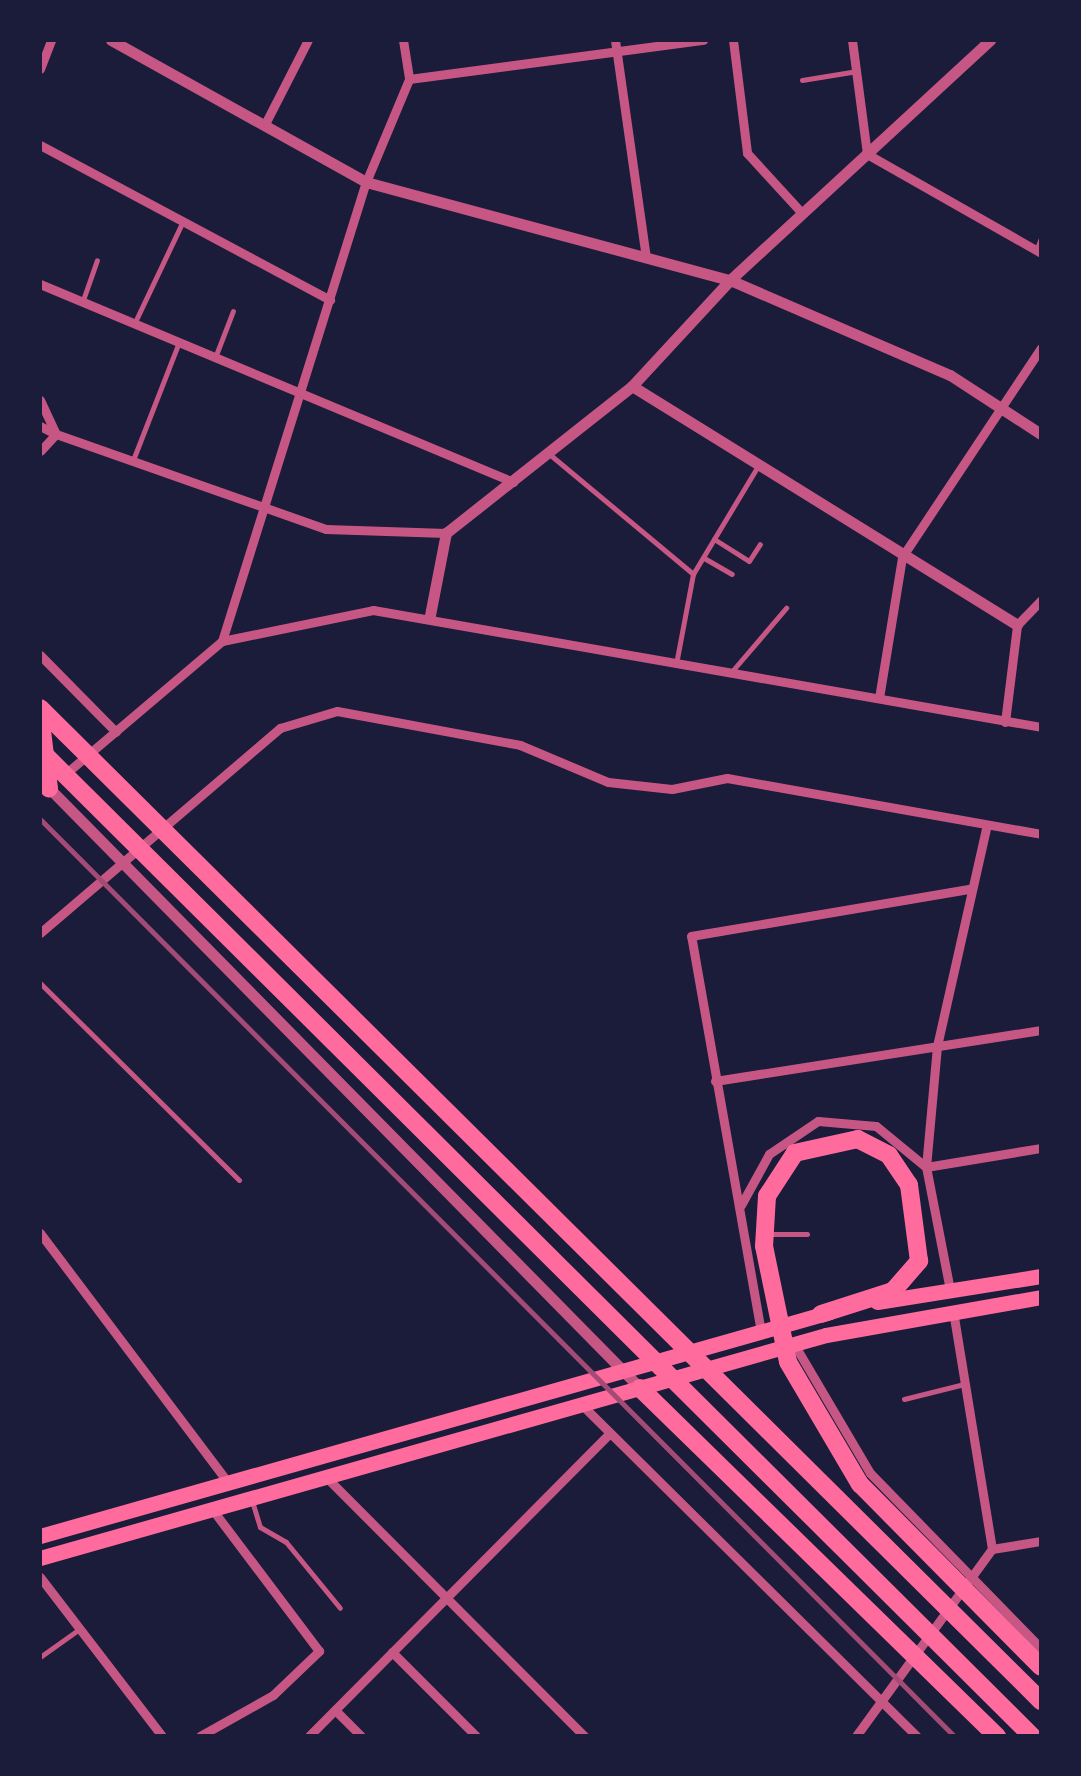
<!DOCTYPE html>
<style>
body{margin:0}
#map{position:relative;width:1081px;height:1776px;overflow:hidden;background:#1b1b3a;font-family:Literata,serif}
div>[style]{position:absolute}
[style*='--x']{left:calc(var(--x)*1px);top:calc(var(--y)*1px);width:calc(var(--w)*1px);rotate:calc(var(--a)*1deg)}
.service>*{height:5px;margin:-2.5px;padding:0 2.5px;transform-origin:2.5px;border-radius:2.5px;background:#c65784}
.minor>*{height:9px;margin:-4.5px;padding:0 4.5px;transform-origin:4.5px;border-radius:4.5px;background:#c65784}
.tertiary>*{height:11px;margin:-5.5px;padding:0 5.5px;transform-origin:5.5px;border-radius:5.5px;background:#c65784}
.primary>*{height:15px;margin:-7.5px;padding:0 7.5px;transform-origin:7.5px;border-radius:7.5px;background:#ff6b9d}
.motorway>*{height:18px;margin:-9px;padding:0 9px;transform-origin:9px;border-radius:9px;background:#ff6b9d}
.rail>*{height:5px;margin:-2.5px;padding:0 2.5px;transform-origin:2.5px;border-radius:2.5px;background:#a44b75}
span{translate:-50% -50%;white-space:nowrap;text-align:center;line-height:1.15;-webkit-text-stroke:10px #1b1b3a;paint-order:stroke}
.frame{position:absolute;inset:0;border:42px solid #1b1b3a;pointer-events:none}
</style>
<div id="map">
<div class="service">
<i style="--x:802;--y:80;--w:56;--a:-9.3"></i>
<i style="--x:1036;--y:251;--w:14;--a:-69"></i>
<i style="--x:83;--y:300;--w:42;--a:-70.7"></i>
<i style="--x:135;--y:322;--w:112;--a:-64.6"></i>
<i style="--x:216;--y:355;--w:47;--a:-68.9"></i>
<i style="--x:548;--y:453;--w:189;--a:39.8"></i>
<i style="--x:693;--y:574;--w:86;--a:100.7"></i>
<i style="--x:133;--y:460;--w:127;--a:-68.7"></i>
<i style="--x:714;--y:539;--w:41;--a:32.2"></i>
<i style="--x:749;--y:561;--w:20;--a:-57"></i>
<i style="--x:704;--y:558;--w:32;--a:30"></i>
<i style="--x:693;--y:574;--w:126;--a:-59"></i>
<i style="--x:733;--y:670;--w:82;--a:-49.5"></i>
<i style="--x:40;--y:983;--w:280;--a:44.7"></i>
<i style="--x:770;--y:1234;--w:37;--a:0"></i>
<i style="--x:904;--y:1399;--w:62;--a:-14"></i>
<i style="--x:252;--y:1501;--w:27;--a:73"></i>
<i style="--x:260;--y:1527;--w:30;--a:30"></i>
<i style="--x:286;--y:1542;--w:85;--a:50.7"></i>
<i style="--x:40;--y:1657;--w:47;--a:-35.4"></i>
</div>
<div class="minor">
<i style="--x:403;--y:40;--w:39;--a:81"></i>
<i style="--x:615;--y:40;--w:220;--a:81.9"></i>
<i style="--x:733;--y:40;--w:114;--a:82.9"></i>
<i style="--x:747;--y:153;--w:81;--a:47.5"></i>
<i style="--x:852;--y:40;--w:115;--a:82.5"></i>
<i style="--x:867;--y:154;--w:200;--a:29.6"></i>
<i style="--x:40;--y:69;--w:31;--a:-69"></i>
<i style="--x:265;--y:124;--w:94;--a:-62.9"></i>
<i style="--x:40;--y:145;--w:329;--a:28.1"></i>
<i style="--x:40;--y:284;--w:513;--a:22.71"></i>
<i style="--x:40;--y:400;--w:38;--a:65"></i>
<i style="--x:56;--y:434;--w:286;--a:19.4"></i>
<i style="--x:326;--y:529;--w:120;--a:1.9"></i>
<i style="--x:40;--y:426;--w:18;--a:27"></i>
<i style="--x:56;--y:434;--w:23;--a:133"></i>
<i style="--x:222;--y:641;--w:481;--a:-72.6"></i>
<i style="--x:366;--y:182;--w:112;--a:-67.3"></i>
<i style="--x:409;--y:79;--w:297;--a:-7.6"></i>
<i style="--x:40;--y:655;--w:108;--a:45.4"></i>
<i style="--x:879;--y:698;--w:143;--a:-80.7"></i>
<i style="--x:902;--y:557;--w:251;--a:-56.4"></i>
<i style="--x:1005;--y:722;--w:98;--a:-82.9"></i>
<i style="--x:1017;--y:625;--w:35;--a:-46"></i>
<i style="--x:64;--y:775;--w:207;--a:-40.3"></i>
<i style="--x:222;--y:641;--w:154;--a:-11.6"></i>
<i style="--x:373;--y:610;--w:678;--a:9.93"></i>
<i style="--x:40;--y:933;--w:316;--a:-40.5"></i>
<i style="--x:280;--y:728;--w:59;--a:-16.6"></i>
<i style="--x:337;--y:711;--w:186;--a:10.5"></i>
<i style="--x:520;--y:745;--w:95;--a:22.8"></i>
<i style="--x:608;--y:782;--w:64;--a:6.2"></i>
<i style="--x:672;--y:789;--w:56;--a:-11.3"></i>
<i style="--x:727;--y:778;--w:319;--a:10.1"></i>
<i style="--x:715;--y:1081;--w:330;--a:-8.9"></i>
<i style="--x:926;--y:1167;--w:117;--a:-9.4"></i>
<i style="--x:741;--y:1205;--w:58;--a:-61.2"></i>
<i style="--x:769;--y:1154;--w:59;--a:-34"></i>
<i style="--x:818;--y:1121;--w:58;--a:4.9"></i>
<i style="--x:876;--y:1126;--w:65;--a:39.4"></i>
<i style="--x:40;--y:1233;--w:314;--a:53"></i>
<i style="--x:950;--y:1290;--w:125;--a:-101"></i>
<i style="--x:926;--y:1167;--w:121;--a:-84.8"></i>
<i style="--x:937;--y:1046;--w:223;--a:-77.3"></i>
<i style="--x:761;--y:1332;--w:402;--a:-100"></i>
<i style="--x:691;--y:936;--w:283;--a:-9.6"></i>
<i style="--x:794;--y:1344;--w:150;--a:59.5"></i>
<i style="--x:870;--y:1473;--w:245;--a:45.7"></i>
<i style="--x:582;--y:1405;--w:471;--a:44.7"></i>
<i style="--x:326;--y:1477;--w:366;--a:45.1"></i>
<i style="--x:992;--y:1549;--w:50;--a:-9.3"></i>
<i style="--x:40;--y:1577;--w:200;--a:52.5"></i>
<i style="--x:392;--y:1652;--w:119;--a:45"></i>
<i style="--x:335;--y:1710;--w:37;--a:45"></i>
<i style="--x:200;--y:1736;--w:84;--a:-29.3"></i>
<i style="--x:273;--y:1695;--w:64;--a:-43.7"></i>
<i style="--x:319;--y:1651;--w:178;--a:-127"></i>
<i style="--x:309;--y:1736;--w:427;--a:-45.2"></i>
<i style="--x:856;--y:1736;--w:231;--a:-54"></i>
<i style="--x:992;--y:1549;--w:241;--a:-99.3"></i>
</div>
<div class="tertiary">
<i style="--x:111;--y:40;--w:292;--a:29.1"></i>
<i style="--x:366;--y:182;--w:377;--a:15.1"></i>
<i style="--x:730;--y:280;--w:240;--a:23.4"></i>
<i style="--x:950;--y:375;--w:108;--a:33"></i>
<i style="--x:632;--y:386;--w:453;--a:31.8"></i>
<i style="--x:430;--y:615;--w:84;--a:-79"></i>
<i style="--x:446;--y:533;--w:237;--a:-38.3"></i>
<i style="--x:632;--y:386;--w:144;--a:-47.2"></i>
<i style="--x:730;--y:280;--w:354;--a:-42.7"></i>
<i style="--x:49;--y:788;--w:842;--a:45.43"></i>
</div>
<div class="primary">
<i style="--x:877;--y:1302;--w:166;--a:-9"></i>
<i style="--x:40;--y:1536;--w:821;--a:-15.83"></i>
<i style="--x:40;--y:1558;--w:817;--a:-15.84"></i>
<i style="--x:826;--y:1335;--w:218;--a:-10"></i>
</div>
<div class="motorway">
<i style="--x:40;--y:708;--w:1410;--a:44.77"></i>
<i style="--x:40;--y:714;--w:75;--a:83.1"></i>
<i style="--x:40;--y:750;--w:1399;--a:44.83"></i>
<i style="--x:821;--y:1314;--w:76;--a:-17.7"></i>
<i style="--x:893;--y:1291;--w:40;--a:-49"></i>
<i style="--x:919;--y:1261;--w:77;--a:-97.5"></i>
<i style="--x:909;--y:1185;--w:36;--a:-124"></i>
<i style="--x:889;--y:1155;--w:35;--a:-153"></i>
<i style="--x:858;--y:1139;--w:65;--a:167.5"></i>
<i style="--x:795;--y:1153;--w:51;--a:123.1"></i>
<i style="--x:767;--y:1196;--w:50;--a:93.4"></i>
<i style="--x:764;--y:1246;--w:118;--a:78.3"></i>
<i style="--x:788;--y:1362;--w:142;--a:59.5"></i>
<i style="--x:860;--y:1484;--w:257;--a:45.3"></i>
<i style="--x:640;--y:1388;--w:499;--a:44.3"></i>
</div>
<div class="rail">
<i style="--x:40;--y:819;--w:1295;--a:45.09"></i>
</div>
<div class="frame"></div>
</div>
